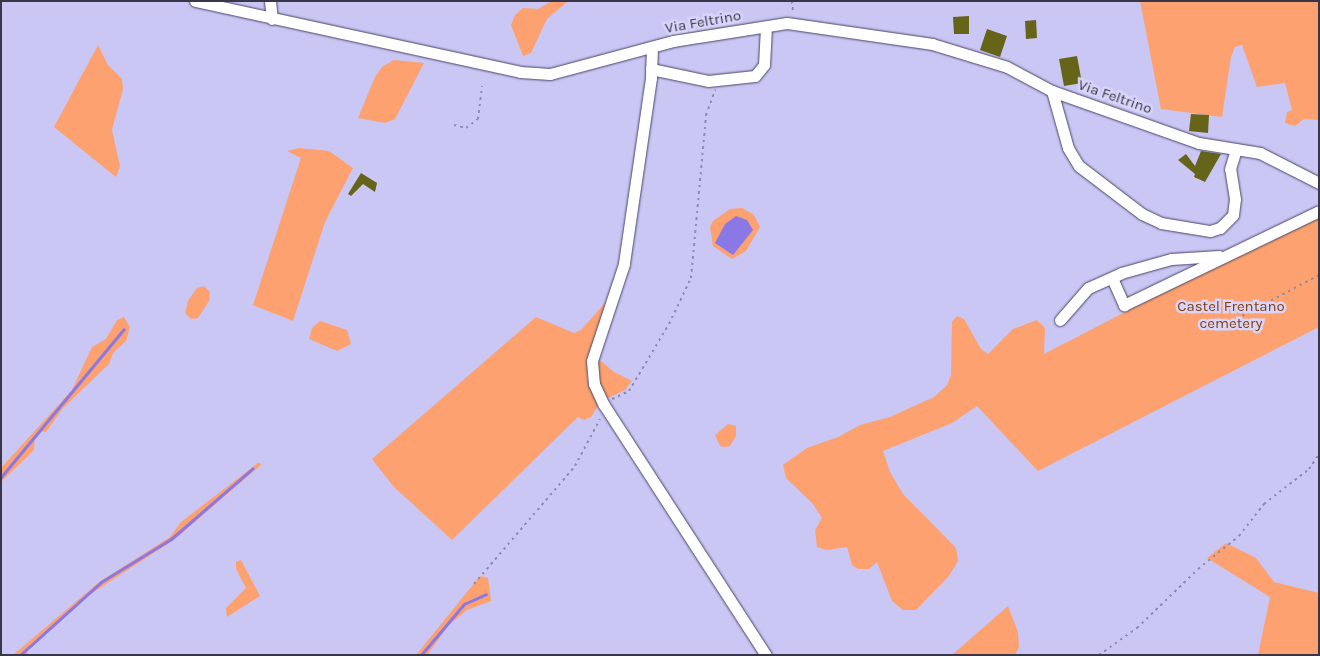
<!DOCTYPE html>
<style>
body{margin:0}
#map{position:relative;width:1320px;height:656px;overflow:hidden;background:#cac7f4;font-family:Karla,sans-serif}
div>[style]{position:absolute}
[style*='--x']{left:calc(var(--x)*1px);top:calc(var(--y)*1px);width:calc(var(--w)*1px);rotate:calc(var(--a)*1deg)}
.green>*{inset:0;background:#fca16f}
.water>*{inset:0;background:#8a78e5}
.stream>*{height:3px;margin:-1.5px;padding:0 1.5px;transform-origin:1.5px;border-radius:1.5px;background:#8a78e5}
.building>*{inset:0;background:#656418}
.path>*{height:2px;margin-top:-1px;transform-origin:0;background:repeating-linear-gradient(90deg,#8e8cae 0 2.5px,transparent 0 6.5px)}
.roads{filter:drop-shadow(0 0 1px #484469) drop-shadow(0 0 1px #484469)}
.minor>*{height:11px;margin:-5.5px;padding:0 5.5px;transform-origin:5.5px;border-radius:5.5px;background:#fff}
span{translate:-50% -50%;white-space:nowrap;text-align:center;line-height:1.15;-webkit-text-stroke:5px #d8d5f9;paint-order:stroke}
.street-label{font-size:15px;color:#383648}
.park-label{font-size:15px;color:#843c0a}
.frame{position:absolute;inset:0;border:2px solid #383648;pointer-events:none}
</style>
<div id="map">
<div class="green">
<i style="clip-path:polygon(552px 1px,568px 1px,547px 19px,531px 53px,523px 56px,511px 25px,515px 15px,523px 8px,538px 9px)"></i>
<i style="clip-path:polygon(1140px 1px,1319px 1px,1319px 120px,1304px 119px,1295px 126px,1285px 123px,1287px 112px,1292px 110px,1285px 83px,1257px 87px,1242px 45px,1235px 47px,1231px 57px,1222px 117px,1161px 109px)"></i>
<i style="clip-path:polygon(98px 45px,108px 65px,122px 79px,123px 89px,112px 130px,120px 166px,116px 177px,54px 127px)"></i>
<i style="clip-path:polygon(394px 60px,424px 63px,395px 119px,385px 123px,358px 118px,375px 77px,382px 67px)"></i>
<i style="clip-path:polygon(299px 148px,329px 151px,353px 168px,325px 222px,293px 321px,253px 305px,301px 158px,287px 151px)"></i>
<i style="clip-path:polygon(742px 208px,754px 215px,760px 227px,746px 251px,732px 259px,713px 246px,710px 227px,713px 221px,730px 209px)"></i>
<i style="clip-path:polygon(1319px 212px,1319px 327px,1038px 471px,977px 406px,952px 423px,883px 451px,890px 472px,903px 494px,956px 548px,958px 561px,949px 576px,916px 610px,903px 610px,892px 601px,877px 562px,869px 569px,858px 569px,852px 565px,847px 547px,827px 550px,817px 547px,815px 530px,822px 518px,813px 504px,786px 478px,783px 465px,807px 448px,838px 437px,860px 425px,890px 417px,934px 397px,947px 385px,951px 375px,952px 322px,957px 316px,964px 319px,981px 349px,988px 354px,1013px 329px,1037px 320px,1045px 328px,1044px 354px)"></i>
<i style="clip-path:polygon(204px 286px,210px 292px,209px 301px,198px 318px,191px 319px,185px 313px,188px 301px,197px 288px)"></i>
<i style="clip-path:polygon(612px 295px,587px 360px,587px 378px,598px 406px,591px 417px,584px 420px,578px 417px,452px 540px,393px 486px,372px 459px,536px 317px,574px 333px,581px 330px)"></i>
<i style="clip-path:polygon(124px 317px,130px 327px,126px 341px,113px 353px,109px 364px,63px 408px,46px 432px,39px 431px,35px 435px,34px 450px,1px 482px,1px 490px,1px 468px,72px 390px,92px 347px,106px 339px,117px 320px)"></i>
<i style="clip-path:polygon(320px 321px,347px 330px,351px 344px,337px 351px,309px 339px,312px 328px)"></i>
<i style="clip-path:polygon(596px 357px,614px 372px,632px 381px,625px 390px,604px 400px,594px 365px)"></i>
<i style="clip-path:polygon(728px 424px,736px 426px,736px 436px,730px 446px,725px 447px,720px 446px,715px 435px)"></i>
<i style="clip-path:polygon(258px 463px,262px 464px,174px 540px,89px 595px,27px 651px,28px 655px,13px 655px,99px 582px,170px 537px,181px 522px)"></i>
<i style="clip-path:polygon(1226px 543px,1256px 558px,1274px 582px,1319px 593px,1319px 655px,1258px 655px,1270px 597px,1207px 558px)"></i>
<i style="clip-path:polygon(241px 560px,260px 596px,227px 617px,226px 608px,246px 588px,236px 569px,236px 562px)"></i>
<i style="clip-path:polygon(480px 576px,488px 578px,491px 601px,467px 610px,449px 625px,427px 655px,416px 655px)"></i>
<i style="clip-path:polygon(1008px 606px,1018px 632px,1019px 647px,1015px 655px,952px 655px)"></i>
</div>
<div class="water">
<i style="clip-path:polygon(736px 216px,747px 220px,753px 230px,733px 255px,715px 243px,725px 224px)"></i>
</div>
<div class="stream">
<i style="--x:1;--y:477;--w:192;--a:-50.3"></i>
<i style="--x:20;--y:655;--w:109;--a:-42"></i>
<i style="--x:101;--y:582;--w:82;--a:-31.6"></i>
<i style="--x:171;--y:539;--w:108;--a:-40.9"></i>
<i style="--x:421;--y:655;--w:67;--a:-49.9"></i>
<i style="--x:464;--y:604;--w:24;--a:-24"></i>
</div>
<div class="building">
<i style="clip-path:polygon(969px 16px,969px 34px,954px 34px,953px 17px)"></i>
<i style="clip-path:polygon(1036px 20px,1037px 38px,1026px 39px,1025px 21px)"></i>
<i style="clip-path:polygon(987px 29px,1007px 36px,1000px 57px,980px 50px)"></i>
<i style="clip-path:polygon(1077px 56px,1082px 83px,1064px 86px,1059px 59px)"></i>
<i style="clip-path:polygon(1191px 114px,1209px 115px,1208px 133px,1189px 131px)"></i>
<i style="clip-path:polygon(1201px 151px,1221px 154px,1205px 182px,1194px 177px,1195px 174px,1178px 160px,1186px 154px,1195px 166px)"></i>
<i style="clip-path:polygon(361px 173px,377px 183px,375px 192px,363px 184px,351px 196px,348px 194px)"></i>
</div>
<div class="path">
<i style="--x:792;--y:1;--w:11;--a:85"></i>
<i style="--x:454;--y:125;--w:12;--a:14"></i>
<i style="--x:466;--y:128;--w:15;--a:-37"></i>
<i style="--x:478;--y:119;--w:33;--a:-83"></i>
<i style="--x:1225;--y:325;--w:106;--a:-28"></i>
<i style="--x:612;--y:399;--w:19;--a:-25"></i>
<i style="--x:629;--y:391;--w:78;--a:-59.2"></i>
<i style="--x:669;--y:324;--w:51;--a:-64.4"></i>
<i style="--x:691;--y:278;--w:164;--a:-84.7"></i>
<i style="--x:706;--y:115;--w:27;--a:-70"></i>
<i style="--x:474;--y:584;--w:155;--a:-49.4"></i>
<i style="--x:575;--y:466;--w:53;--a:-62"></i>
<i style="--x:1099;--y:655;--w:47;--a:-35.4"></i>
<i style="--x:1137;--y:628;--w:85;--a:-44"></i>
<i style="--x:1198;--y:569;--w:53;--a:-38.8"></i>
<i style="--x:1239;--y:536;--w:41;--a:-52"></i>
<i style="--x:1264;--y:504;--w:57;--a:-37.9"></i>
<i style="--x:1309;--y:469;--w:18;--a:-56"></i>
</div>
<div class="roads">
<div class="minor">
<i style="--x:195;--y:1;--w:333;--a:12.3"></i>
<i style="--x:520;--y:72;--w:30;--a:4"></i>
<i style="--x:550;--y:74;--w:127;--a:-15"></i>
<i style="--x:673;--y:41;--w:115;--a:-9"></i>
<i style="--x:787;--y:23;--w:147;--a:8.2"></i>
<i style="--x:932;--y:44;--w:78;--a:17"></i>
<i style="--x:1007;--y:67;--w:51;--a:28.1"></i>
<i style="--x:1052;--y:91;--w:156;--a:19.5"></i>
<i style="--x:1199;--y:143;--w:62;--a:9.3"></i>
<i style="--x:1260;--y:153;--w:66;--a:27"></i>
<i style="--x:270;--y:1;--w:18;--a:84"></i>
<i style="--x:652;--y:47;--w:31;--a:92"></i>
<i style="--x:651;--y:78;--w:188;--a:98.3"></i>
<i style="--x:624;--y:264;--w:102;--a:108.3"></i>
<i style="--x:592;--y:361;--w:23;--a:85"></i>
<i style="--x:594;--y:384;--w:23;--a:65"></i>
<i style="--x:604;--y:405;--w:298;--a:57.1"></i>
<i style="--x:651;--y:69;--w:58;--a:11.9"></i>
<i style="--x:708;--y:81;--w:47;--a:-6.1"></i>
<i style="--x:755;--y:76;--w:14;--a:-51"></i>
<i style="--x:764;--y:65;--w:38;--a:-87"></i>
<i style="--x:1052;--y:91;--w:59;--a:74.3"></i>
<i style="--x:1068;--y:148;--w:21;--a:59"></i>
<i style="--x:1079;--y:166;--w:79;--a:37.3"></i>
<i style="--x:1142;--y:214;--w:21;--a:25"></i>
<i style="--x:1161;--y:223;--w:50;--a:9.3"></i>
<i style="--x:1210;--y:231;--w:10;--a:-17"></i>
<i style="--x:1220;--y:228;--w:18;--a:-45"></i>
<i style="--x:1233;--y:215;--w:16;--a:-83"></i>
<i style="--x:1235;--y:199;--w:30;--a:-99"></i>
<i style="--x:1230;--y:169;--w:21;--a:-73"></i>
<i style="--x:1112;--y:278;--w:30;--a:66"></i>
<i style="--x:1124;--y:305;--w:216;--a:-25.7"></i>
<i style="--x:1060;--y:320;--w:43;--a:-48.8"></i>
<i style="--x:1088;--y:288;--w:36;--a:-24"></i>
<i style="--x:1121;--y:273;--w:52;--a:-15.6"></i>
<i style="--x:1171;--y:259;--w:48;--a:-3.6"></i>
</div>
</div>
<div class="street-label">
<span style="left:703px;top:22px;rotate:-10deg">Via Feltrino</span>
<span style="left:1115px;top:97px;rotate:19deg">Via Feltrino</span>
</div>
<div class="park-label">
<span style="left:1231px;top:315px">Castel Frentano<br>cemetery</span>
</div>
<div class="frame"></div>
</div>
